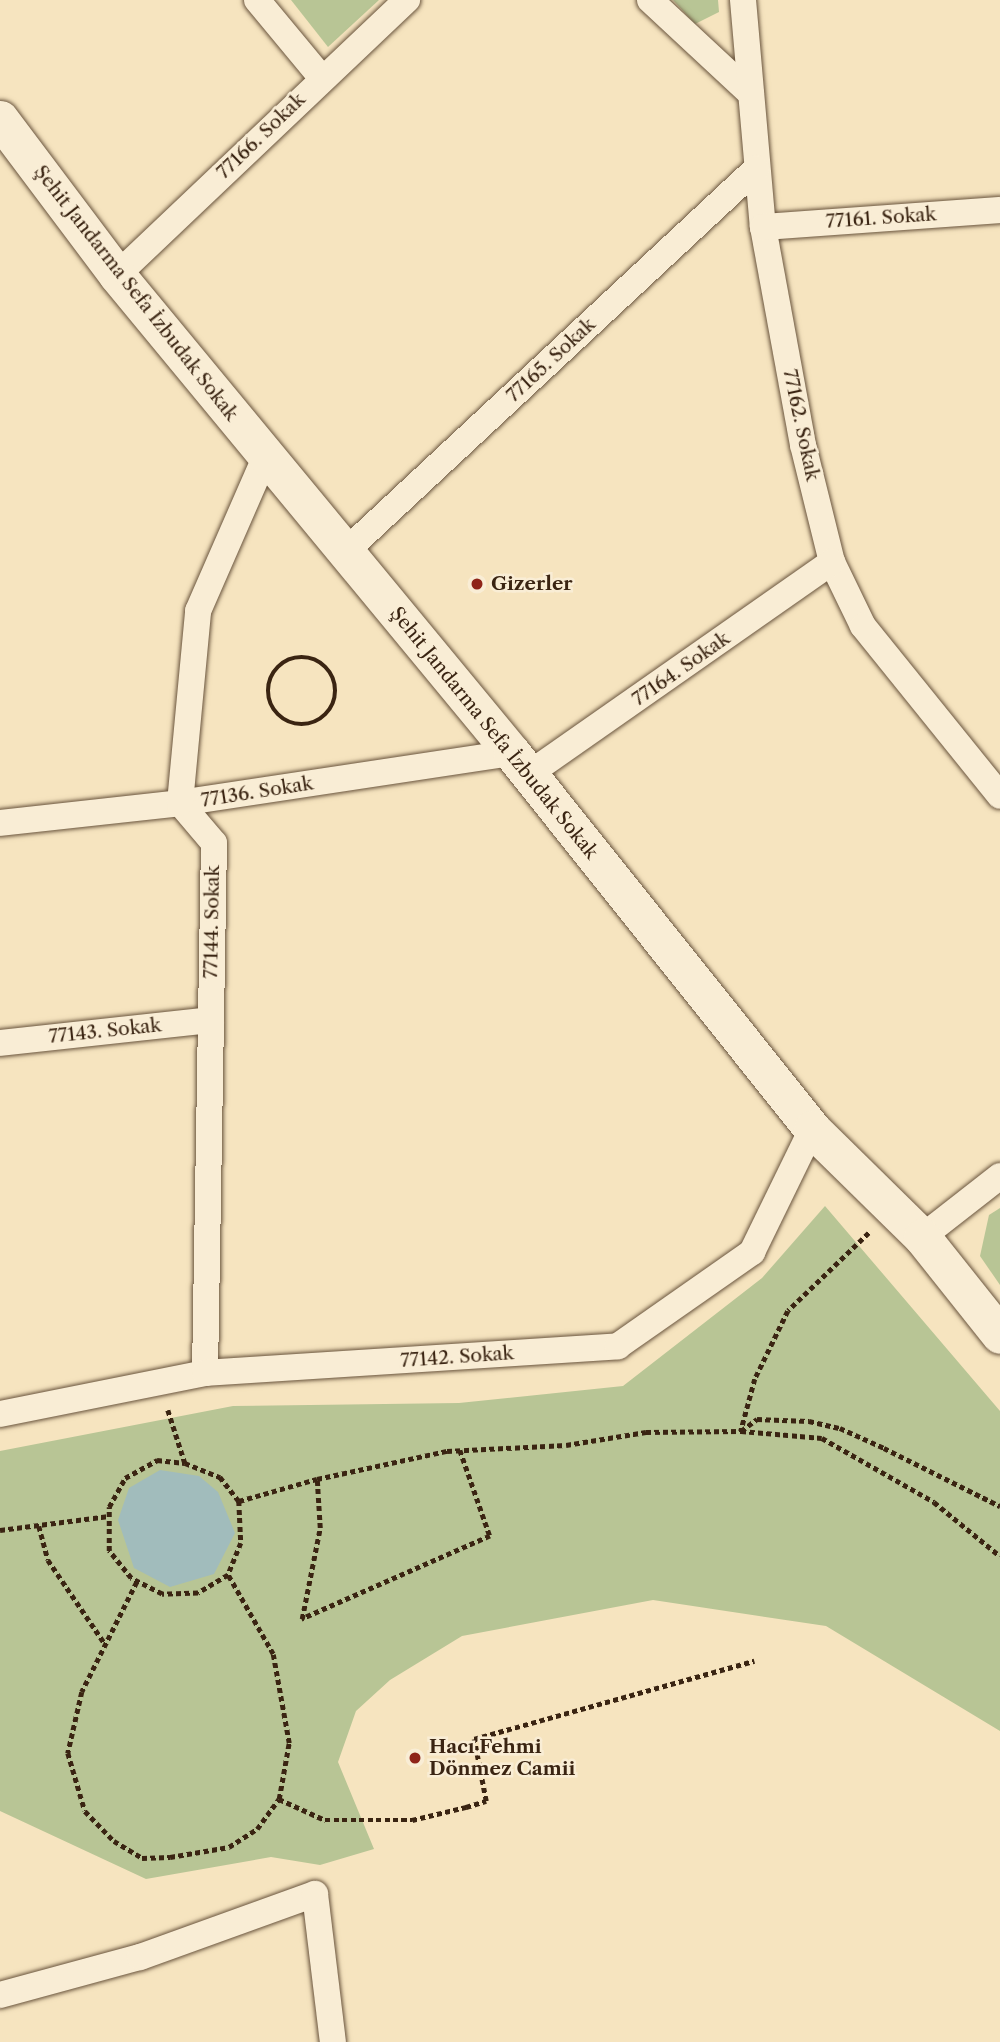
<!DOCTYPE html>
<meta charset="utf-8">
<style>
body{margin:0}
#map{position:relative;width:1000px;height:2042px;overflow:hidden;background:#f6e4bf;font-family:"Libre Caslon Text",serif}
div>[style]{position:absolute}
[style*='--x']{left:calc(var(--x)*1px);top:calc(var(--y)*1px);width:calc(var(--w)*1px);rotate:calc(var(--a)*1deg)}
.green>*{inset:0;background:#b8c595}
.water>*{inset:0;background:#a1bcbc}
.path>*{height:4.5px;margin-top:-2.25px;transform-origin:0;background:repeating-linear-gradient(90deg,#3a2412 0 5px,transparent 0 8.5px)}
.path>.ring{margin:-2.25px;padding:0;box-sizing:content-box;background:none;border:4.5px solid #3a2412;border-radius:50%}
.roads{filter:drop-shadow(0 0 2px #69543d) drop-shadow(0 0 2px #69543d)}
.minor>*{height:26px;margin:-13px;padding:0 13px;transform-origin:13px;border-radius:13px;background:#f9edd5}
.secondary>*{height:37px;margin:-18.5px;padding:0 18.5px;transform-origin:18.5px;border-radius:18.5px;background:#f9edd5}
.dots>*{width:19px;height:19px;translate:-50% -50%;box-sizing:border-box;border:4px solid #f9edd5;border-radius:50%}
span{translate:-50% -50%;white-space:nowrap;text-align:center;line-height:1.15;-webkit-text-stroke:5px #f9edd5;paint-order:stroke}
.street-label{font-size:19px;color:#3a2412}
.poi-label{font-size:19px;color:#3a2412;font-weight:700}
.left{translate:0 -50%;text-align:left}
</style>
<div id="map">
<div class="green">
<i style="clip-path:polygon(291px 0,379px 0,328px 47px)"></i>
<i style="clip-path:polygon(673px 0,718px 0,719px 12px,695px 24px)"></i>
<i style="clip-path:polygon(825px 1206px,1000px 1411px,1000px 1731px,826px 1626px,653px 1600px,462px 1636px,390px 1680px,356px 1711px,338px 1762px,374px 1849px,320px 1865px,271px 1857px,146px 1879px,0 1811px,0 1451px,233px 1406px,459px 1403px,623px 1386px,762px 1278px)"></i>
<i style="clip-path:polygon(1000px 1208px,1000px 1285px,980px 1256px,989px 1215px)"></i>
</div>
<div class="water">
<i style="clip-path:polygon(160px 1470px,199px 1476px,218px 1492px,235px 1533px,214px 1574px,170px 1587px,134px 1568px,118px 1520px,129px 1488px)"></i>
</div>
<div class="path">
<i class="ring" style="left:268px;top:657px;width:63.5px;height:63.5px"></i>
<i style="--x:869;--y:1233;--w:112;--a:136.1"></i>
<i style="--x:788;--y:1311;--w:76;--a:115.9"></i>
<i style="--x:755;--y:1379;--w:54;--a:105.1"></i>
<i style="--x:741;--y:1431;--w:81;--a:4.9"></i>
<i style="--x:822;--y:1438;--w:129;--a:29.7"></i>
<i style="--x:934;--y:1502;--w:85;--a:39.3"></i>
<i style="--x:168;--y:1410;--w:56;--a:72.2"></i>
<i style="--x:460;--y:1450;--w:91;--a:70.8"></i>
<i style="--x:490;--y:1536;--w:206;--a:156.2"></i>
<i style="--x:302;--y:1619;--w:93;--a:-78.8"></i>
<i style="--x:320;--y:1528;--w:49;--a:-93.5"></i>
<i style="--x:317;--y:1479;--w:133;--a:-12.2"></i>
<i style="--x:447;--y:1451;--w:119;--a:-2.9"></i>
<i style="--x:566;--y:1445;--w:81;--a:-9.2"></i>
<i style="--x:646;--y:1432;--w:95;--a:-0.6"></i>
<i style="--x:741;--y:1431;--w:20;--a:-37"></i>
<i style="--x:757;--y:1419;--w:52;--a:2.2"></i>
<i style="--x:809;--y:1421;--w:32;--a:13"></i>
<i style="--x:840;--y:1428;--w:48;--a:24.4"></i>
<i style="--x:884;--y:1448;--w:130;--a:26.6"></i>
<i style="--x:239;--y:1501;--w:42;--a:87.3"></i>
<i style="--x:241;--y:1543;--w:35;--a:112"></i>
<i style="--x:228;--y:1575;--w:35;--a:149"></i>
<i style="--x:198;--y:1593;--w:36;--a:178"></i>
<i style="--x:162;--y:1594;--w:35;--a:-153"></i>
<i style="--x:131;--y:1578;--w:35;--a:-129"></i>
<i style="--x:109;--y:1551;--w:44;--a:-90"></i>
<i style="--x:109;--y:1507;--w:33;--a:-61"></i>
<i style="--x:125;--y:1478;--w:37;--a:-29"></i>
<i style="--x:157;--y:1460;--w:28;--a:6"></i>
<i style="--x:185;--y:1463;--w:38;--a:22"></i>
<i style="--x:220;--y:1477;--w:31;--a:52"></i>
<i style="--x:239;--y:1501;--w:81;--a:-15.8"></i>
<i style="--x:39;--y:1526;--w:35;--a:75"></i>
<i style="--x:48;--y:1560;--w:102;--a:55.8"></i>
<i style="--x:0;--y:1530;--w:110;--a:-7.3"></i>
<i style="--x:137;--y:1582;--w:123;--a:116.6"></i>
<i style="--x:82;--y:1692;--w:63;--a:102.9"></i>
<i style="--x:68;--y:1753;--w:60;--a:73.7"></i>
<i style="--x:85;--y:1811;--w:42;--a:46"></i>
<i style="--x:114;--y:1841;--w:33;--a:31"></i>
<i style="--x:142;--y:1858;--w:28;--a:-2"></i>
<i style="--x:170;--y:1857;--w:60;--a:-9.6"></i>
<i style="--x:229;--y:1847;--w:33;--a:-33"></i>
<i style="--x:257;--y:1829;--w:37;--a:-54"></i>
<i style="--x:279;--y:1799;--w:57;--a:-79.9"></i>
<i style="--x:289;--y:1743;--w:90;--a:-100.2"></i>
<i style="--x:273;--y:1654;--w:91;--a:-119.7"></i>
<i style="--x:279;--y:1799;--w:51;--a:24.5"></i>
<i style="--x:325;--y:1820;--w:87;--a:0"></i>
<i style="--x:412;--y:1820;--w:56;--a:-13.5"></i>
<i style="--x:466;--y:1807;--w:21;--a:-17"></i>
<i style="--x:486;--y:1801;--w:63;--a:-101"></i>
<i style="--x:474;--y:1739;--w:291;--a:-15.6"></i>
</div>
<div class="roads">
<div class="minor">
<i style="--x:257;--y:0;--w:100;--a:50.3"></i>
<i style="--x:650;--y:0;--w:138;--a:42.9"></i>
<i style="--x:743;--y:0;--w:228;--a:85"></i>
<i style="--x:763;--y:227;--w:222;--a:79.6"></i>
<i style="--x:803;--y:445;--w:121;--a:76.1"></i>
<i style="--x:832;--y:562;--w:71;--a:64.2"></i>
<i style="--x:863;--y:626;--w:218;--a:51.1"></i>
<i style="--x:763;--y:227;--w:238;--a:-4.1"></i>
<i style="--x:117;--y:275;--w:400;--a:-43.5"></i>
<i style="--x:345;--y:552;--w:562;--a:-42.98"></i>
<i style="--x:529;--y:774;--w:370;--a:-35"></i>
<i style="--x:0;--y:823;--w:181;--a:-6.3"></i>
<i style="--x:180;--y:803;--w:336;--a:-8.6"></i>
<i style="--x:0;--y:1043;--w:212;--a:-6.2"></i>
<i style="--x:922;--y:1237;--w:99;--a:-38"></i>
<i style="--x:205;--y:1373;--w:530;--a:-89.03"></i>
<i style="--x:214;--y:843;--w:52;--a:-130.4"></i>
<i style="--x:180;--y:803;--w:193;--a:-84.6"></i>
<i style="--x:198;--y:611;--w:170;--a:-66.4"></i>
<i style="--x:0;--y:1414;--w:209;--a:-11.3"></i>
<i style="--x:205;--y:1373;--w:414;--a:-3.7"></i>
<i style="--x:618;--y:1346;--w:164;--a:-35"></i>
<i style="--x:752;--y:1252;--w:137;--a:-64"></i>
<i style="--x:0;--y:1995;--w:145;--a:-15.2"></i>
<i style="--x:140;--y:1957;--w:186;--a:-19.8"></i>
<i style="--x:315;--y:1894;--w:149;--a:83.1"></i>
</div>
<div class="secondary">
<i style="--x:0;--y:119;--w:195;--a:53.1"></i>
<i style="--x:117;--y:275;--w:620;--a:50.43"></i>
<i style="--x:512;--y:753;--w:481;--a:51.4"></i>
<i style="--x:812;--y:1129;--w:154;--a:44.5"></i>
<i style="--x:922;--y:1237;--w:125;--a:51.5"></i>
</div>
</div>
<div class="dots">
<i style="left:477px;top:584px;background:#8f2418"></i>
<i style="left:415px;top:1758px;background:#8f2418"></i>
</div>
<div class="street-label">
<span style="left:261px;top:136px;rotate:-44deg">77166. Sokak</span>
<span style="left:881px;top:218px;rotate:-4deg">77161. Sokak</span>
<span style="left:136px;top:293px;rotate:52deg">Şehit Jandarma Sefa İzbudak Sokak</span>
<span style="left:551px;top:360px;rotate:-43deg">77165. Sokak</span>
<span style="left:801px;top:425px;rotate:78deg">77162. Sokak</span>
<span style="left:681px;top:669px;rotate:-35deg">77164. Sokak</span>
<span style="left:494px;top:733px;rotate:51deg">Şehit Jandarma Sefa İzbudak Sokak</span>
<span style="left:257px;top:792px;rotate:-9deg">77136. Sokak</span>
<span style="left:212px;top:922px;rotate:-89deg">77144. Sokak</span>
<span style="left:105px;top:1031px;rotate:-6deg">77143. Sokak</span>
<span style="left:457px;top:1357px;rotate:-4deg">77142. Sokak</span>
</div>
<div class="poi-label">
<span class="left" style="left:491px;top:584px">Gizerler</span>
<span class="left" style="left:429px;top:1758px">Hacı Fehmi<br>Dönmez Camii</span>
</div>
</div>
